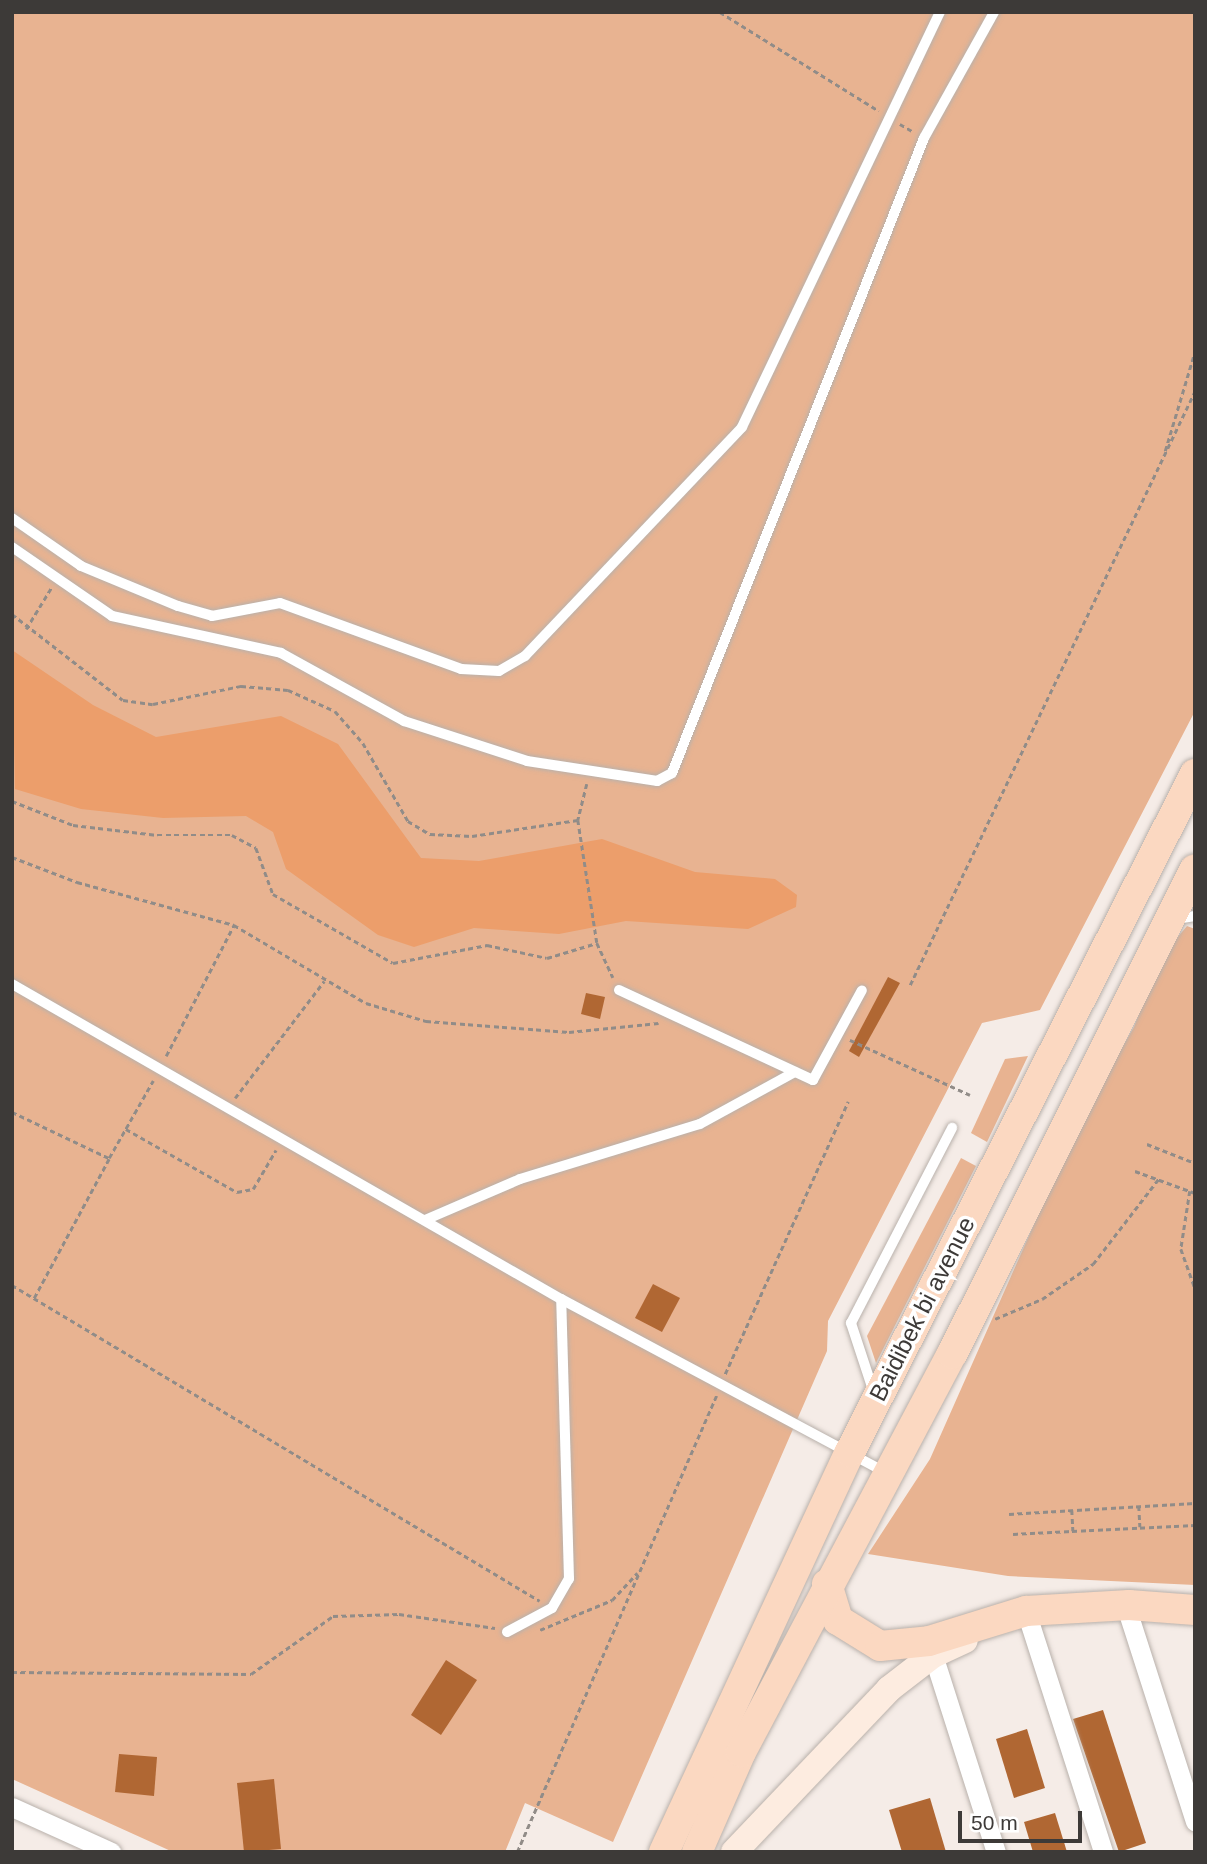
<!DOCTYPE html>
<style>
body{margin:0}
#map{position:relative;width:1207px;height:1864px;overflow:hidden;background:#f5ece7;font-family:Helvetica,sans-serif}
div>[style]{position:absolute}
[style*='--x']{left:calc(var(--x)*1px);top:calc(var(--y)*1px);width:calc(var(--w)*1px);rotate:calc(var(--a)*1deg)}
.green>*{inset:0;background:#e8b391}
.water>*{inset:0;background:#ec9e6b}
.building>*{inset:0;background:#b06733}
.path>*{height:2.5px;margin-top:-1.25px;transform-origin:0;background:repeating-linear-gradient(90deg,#918c88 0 5px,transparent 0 8.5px)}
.roads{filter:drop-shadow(0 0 2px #b9b1ab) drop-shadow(0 0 2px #b9b1ab)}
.service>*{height:10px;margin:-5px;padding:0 5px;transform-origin:5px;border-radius:5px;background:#fff}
.minor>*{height:19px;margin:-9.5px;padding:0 9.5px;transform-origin:9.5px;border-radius:9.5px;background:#fff}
.secondary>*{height:26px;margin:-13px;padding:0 13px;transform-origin:13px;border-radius:13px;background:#fdece0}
.primary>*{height:30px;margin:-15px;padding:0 15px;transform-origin:15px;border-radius:15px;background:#fbd8c1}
span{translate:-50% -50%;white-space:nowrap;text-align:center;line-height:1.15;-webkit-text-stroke:7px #fff;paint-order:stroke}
.street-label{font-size:24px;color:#3d3a38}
.frame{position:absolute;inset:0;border:14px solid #3d3a38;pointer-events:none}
.scale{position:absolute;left:958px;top:1811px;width:124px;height:32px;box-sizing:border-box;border:4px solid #3d3a38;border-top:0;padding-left:9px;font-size:21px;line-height:24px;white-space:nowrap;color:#3d3a38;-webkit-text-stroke:5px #fff;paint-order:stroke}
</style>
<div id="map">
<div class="green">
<i style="clip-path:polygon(12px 12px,1195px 12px,1195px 711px,1040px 1010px,982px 1023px,828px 1321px,827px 1351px,613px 1842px,525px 1803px,505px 1852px,173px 1852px,12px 1779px)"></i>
<i style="clip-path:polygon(1187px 926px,1195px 929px,1195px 1585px,1008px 1576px,868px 1554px,930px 1459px,1082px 1116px,1134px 1027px,1160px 958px)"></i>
<i style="clip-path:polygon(1028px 1056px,987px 1142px,971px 1133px,1005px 1059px)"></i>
<i style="clip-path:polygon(961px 1158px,976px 1166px,876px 1363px,867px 1336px)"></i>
</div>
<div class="water">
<i style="clip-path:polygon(12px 650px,93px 705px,156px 737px,281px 716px,338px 744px,421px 858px,479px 861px,602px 839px,695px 872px,775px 879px,797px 895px,796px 907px,748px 929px,626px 921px,559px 934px,474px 928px,414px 947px,378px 935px,286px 869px,273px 832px,246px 816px,163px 818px,81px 809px,15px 789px)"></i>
</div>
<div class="building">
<i style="clip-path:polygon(888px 977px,900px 983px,859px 1057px,849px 1051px)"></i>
<i style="clip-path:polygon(586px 993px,605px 997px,600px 1019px,581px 1014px)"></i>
<i style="clip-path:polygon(653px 1284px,680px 1298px,662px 1332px,635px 1318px)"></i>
<i style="clip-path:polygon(446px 1660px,477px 1680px,441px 1735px,411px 1715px)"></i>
<i style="clip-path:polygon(1103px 1710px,1146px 1843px,1119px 1852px,1073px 1719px)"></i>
<i style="clip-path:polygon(1027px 1729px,1045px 1788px,1014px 1798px,996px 1739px)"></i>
<i style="clip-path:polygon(119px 1754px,157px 1757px,154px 1796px,115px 1792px)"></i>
<i style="clip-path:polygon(274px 1779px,281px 1849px,244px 1852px,237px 1783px)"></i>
<i style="clip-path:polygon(930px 1798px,946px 1852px,902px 1852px,889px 1810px)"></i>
<i style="clip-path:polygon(1055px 1813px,1067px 1852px,1033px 1852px,1024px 1822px)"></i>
</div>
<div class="path">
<i style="--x:720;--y:12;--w:187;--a:31.9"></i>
<i style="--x:900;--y:124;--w:14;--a:30"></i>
<i style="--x:1165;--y:451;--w:104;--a:-73.3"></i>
<i style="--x:12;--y:614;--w:140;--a:37.8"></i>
<i style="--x:123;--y:700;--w:30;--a:8"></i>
<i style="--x:153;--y:704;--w:90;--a:-11.6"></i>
<i style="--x:241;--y:686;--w:47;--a:4.9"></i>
<i style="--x:288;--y:690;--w:51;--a:24.1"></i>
<i style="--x:335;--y:711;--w:43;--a:48.8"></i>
<i style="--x:363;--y:743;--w:90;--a:60"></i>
<i style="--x:408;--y:821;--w:26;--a:31"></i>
<i style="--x:430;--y:834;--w:42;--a:2.7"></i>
<i style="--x:472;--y:836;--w:107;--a:-8.6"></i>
<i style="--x:26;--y:629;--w:48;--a:-58.6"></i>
<i style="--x:587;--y:784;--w:37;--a:104"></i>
<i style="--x:578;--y:820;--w:124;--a:81.2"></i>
<i style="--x:597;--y:943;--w:38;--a:65"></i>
<i style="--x:12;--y:801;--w:66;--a:21.5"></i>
<i style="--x:73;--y:825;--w:85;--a:6.8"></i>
<i style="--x:157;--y:835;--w:75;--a:0"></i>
<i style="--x:232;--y:835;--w:27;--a:28"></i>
<i style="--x:256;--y:848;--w:49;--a:69.7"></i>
<i style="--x:273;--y:894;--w:138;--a:29.9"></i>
<i style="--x:393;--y:963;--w:96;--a:-10.8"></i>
<i style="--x:487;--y:945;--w:61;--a:12.2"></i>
<i style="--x:547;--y:958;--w:52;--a:-16.7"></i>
<i style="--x:12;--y:857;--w:70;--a:21"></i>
<i style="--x:77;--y:882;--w:163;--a:15.3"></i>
<i style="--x:234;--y:925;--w:153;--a:30.6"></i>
<i style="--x:366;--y:1003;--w:63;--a:16.7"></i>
<i style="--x:426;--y:1021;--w:143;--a:4.4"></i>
<i style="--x:569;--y:1032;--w:90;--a:-5.7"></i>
<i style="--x:910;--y:985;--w:659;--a:-64.37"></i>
<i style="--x:850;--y:1040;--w:132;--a:24.6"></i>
<i style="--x:166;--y:1056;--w:148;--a:-62.6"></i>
<i style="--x:235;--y:1098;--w:147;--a:-52.7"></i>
<i style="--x:12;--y:1112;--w:107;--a:25.4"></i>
<i style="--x:109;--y:1158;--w:89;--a:-60.3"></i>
<i style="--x:126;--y:1129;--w:128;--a:29.6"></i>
<i style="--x:237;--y:1192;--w:16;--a:-11"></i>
<i style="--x:253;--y:1189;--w:45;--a:-59.5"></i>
<i style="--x:1147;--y:1144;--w:52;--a:21.6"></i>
<i style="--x:1135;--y:1171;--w:64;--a:20.1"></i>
<i style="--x:1190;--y:1191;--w:59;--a:98.8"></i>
<i style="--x:1181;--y:1249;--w:41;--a:70.3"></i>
<i style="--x:12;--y:1285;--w:615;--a:30.9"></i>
<i style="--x:34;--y:1298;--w:158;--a:-61.7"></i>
<i style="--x:995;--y:1319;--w:51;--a:-23.1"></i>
<i style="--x:1042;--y:1299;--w:62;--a:-34.5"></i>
<i style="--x:1093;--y:1264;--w:110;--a:-52.4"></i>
<i style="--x:725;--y:1374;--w:299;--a:-65.7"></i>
<i style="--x:1139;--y:1506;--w:21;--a:87"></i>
<i style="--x:1072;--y:1510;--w:21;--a:87"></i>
<i style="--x:1009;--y:1514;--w:186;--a:-3.4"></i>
<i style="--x:1013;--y:1534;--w:182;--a:-2.8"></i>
<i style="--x:540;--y:1630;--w:78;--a:-22.6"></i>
<i style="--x:612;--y:1600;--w:37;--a:-47"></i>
<i style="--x:12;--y:1672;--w:239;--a:0.5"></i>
<i style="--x:251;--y:1674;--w:100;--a:-35.3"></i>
<i style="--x:333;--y:1616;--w:66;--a:-1.7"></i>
<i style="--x:399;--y:1614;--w:97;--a:8.3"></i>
<i style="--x:517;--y:1852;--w:498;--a:-66.4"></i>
</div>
<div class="roads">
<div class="service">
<i style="--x:12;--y:518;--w:84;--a:34.8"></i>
<i style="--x:81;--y:566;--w:105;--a:22.4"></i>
<i style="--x:178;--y:606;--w:35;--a:16"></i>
<i style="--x:212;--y:616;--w:69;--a:-10.8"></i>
<i style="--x:280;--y:603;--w:193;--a:20"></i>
<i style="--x:461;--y:669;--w:38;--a:3"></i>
<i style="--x:499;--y:671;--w:30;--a:-30"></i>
<i style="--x:525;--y:656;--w:315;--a:-46.5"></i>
<i style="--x:742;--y:427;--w:460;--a:-64.5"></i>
<i style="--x:12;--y:547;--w:121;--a:34.6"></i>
<i style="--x:112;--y:616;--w:173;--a:12.3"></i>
<i style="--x:281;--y:653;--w:141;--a:28.9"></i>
<i style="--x:404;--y:721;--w:129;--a:18"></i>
<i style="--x:527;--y:761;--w:132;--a:8.7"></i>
<i style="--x:657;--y:781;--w:17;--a:-28"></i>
<i style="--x:672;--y:773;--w:683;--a:-68.35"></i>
<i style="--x:924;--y:138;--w:144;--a:-60.9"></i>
<i style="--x:1176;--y:919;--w:19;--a:-9"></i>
<i style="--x:12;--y:984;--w:633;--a:29.85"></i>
<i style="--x:561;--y:1299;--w:367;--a:28.1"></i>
<i style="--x:619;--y:990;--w:214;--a:24.9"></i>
<i style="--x:813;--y:1080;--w:102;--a:-61.4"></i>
<i style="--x:425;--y:1220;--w:103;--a:-23.3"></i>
<i style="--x:520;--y:1179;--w:188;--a:-17"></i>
<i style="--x:700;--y:1124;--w:108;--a:-28.7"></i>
<i style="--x:874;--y:1393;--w:74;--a:-108.2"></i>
<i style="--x:851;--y:1323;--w:220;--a:-62.6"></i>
<i style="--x:507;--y:1632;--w:51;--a:-28.1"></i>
<i style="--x:552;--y:1608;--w:34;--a:-60"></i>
<i style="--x:569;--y:1579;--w:280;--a:-91.6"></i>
</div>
<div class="minor">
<i style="--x:1129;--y:1616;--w:216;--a:72.2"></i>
<i style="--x:1029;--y:1621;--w:243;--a:72.2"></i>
<i style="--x:933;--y:1655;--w:207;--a:72.3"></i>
<i style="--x:12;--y:1807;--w:109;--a:24.4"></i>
</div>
<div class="secondary">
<i style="--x:734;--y:1852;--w:225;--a:-46.4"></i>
<i style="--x:889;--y:1689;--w:56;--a:-37.7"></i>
<i style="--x:933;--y:1655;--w:35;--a:-25"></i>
</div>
<div class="primary">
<i style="--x:827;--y:1584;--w:38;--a:73"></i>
<i style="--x:838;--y:1620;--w:49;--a:31.8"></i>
<i style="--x:880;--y:1646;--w:49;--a:-5.8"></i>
<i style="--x:929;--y:1641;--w:102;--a:-17.2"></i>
<i style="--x:1026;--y:1611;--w:103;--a:-3.3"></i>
<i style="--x:1129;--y:1605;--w:66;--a:4.3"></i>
<i style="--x:664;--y:1852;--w:441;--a:-65.1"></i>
<i style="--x:850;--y:1452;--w:761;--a:-63.03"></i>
<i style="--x:697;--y:1852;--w:109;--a:-66.3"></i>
<i style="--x:741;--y:1752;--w:450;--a:-62.1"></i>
<i style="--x:952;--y:1354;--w:542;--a:-63.39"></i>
</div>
</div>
<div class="street-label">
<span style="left:922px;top:1309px;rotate:-63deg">Baidibek bi avenue</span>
</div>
<div class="frame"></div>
<div class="scale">50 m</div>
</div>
